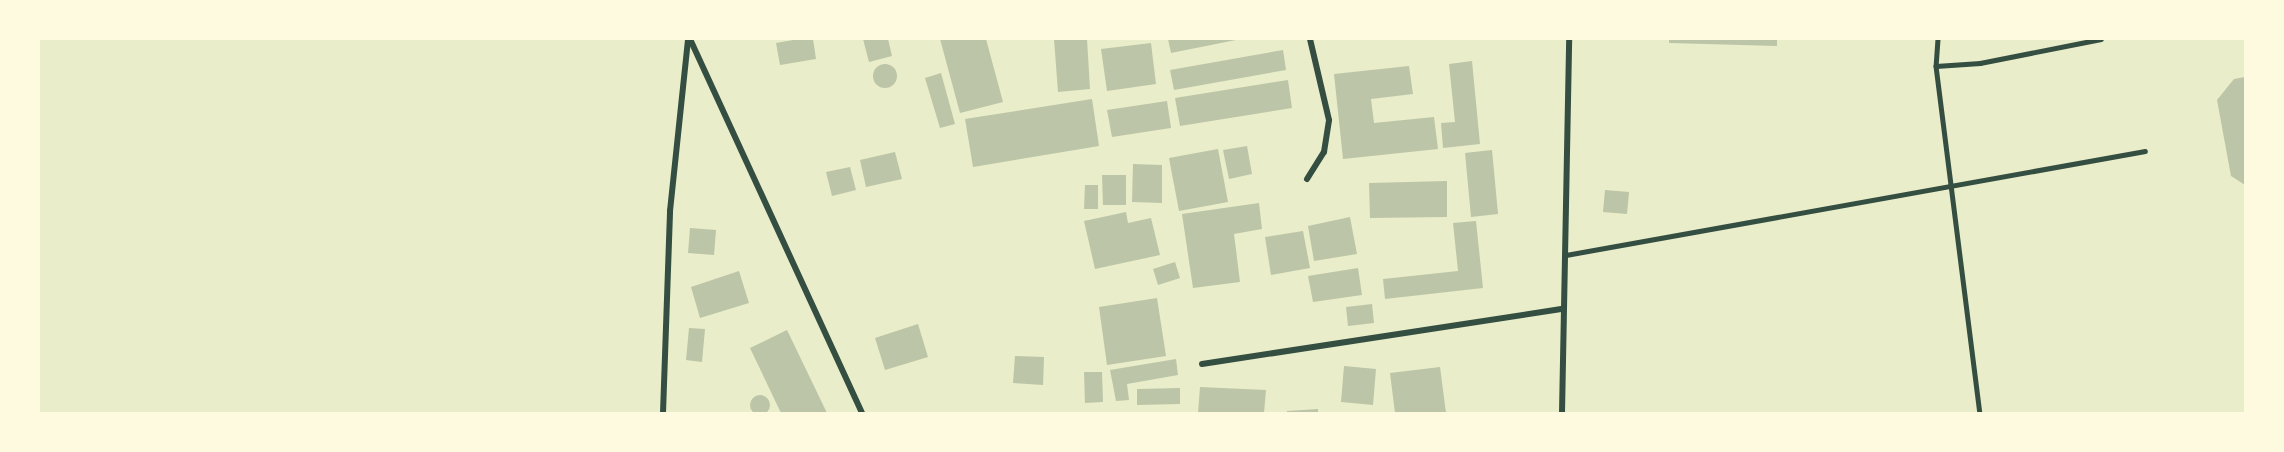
<!DOCTYPE html>
<style>
body{margin:0}
#map{position:relative;width:2284px;height:452px;overflow:hidden;background:#e9edc9;font-family:"Sofia Sans Condensed",sans-serif}
div>[style]{position:absolute}
[style*='--x']{left:calc(var(--x)*1px);top:calc(var(--y)*1px);width:calc(var(--w)*1px);rotate:calc(var(--a)*1deg)}
.building>*{inset:0;background:#bcc5a7}
.round{border-radius:50%}
.service>*{height:4.5px;margin:-2.25px;padding:0 2.25px;transform-origin:2.25px;border-radius:2.25px;background:#344e41}
.minor>*{height:6px;margin:-3px;padding:0 3px;transform-origin:3px;border-radius:3px;background:#344e41}
span{translate:-50% -50%;white-space:nowrap;text-align:center;line-height:1.15;-webkit-text-stroke:4.5px #fefae0;paint-order:stroke}
.frame{position:absolute;inset:0;border:40px solid #fefae0;pointer-events:none}
</style>
<div id="map">
<div class="building">
<i style="clip-path:polygon(799px 39px,813px 39px,816px 59px,780px 65px,776px 43px)"></i>
<i style="clip-path:polygon(863px 39px,888px 39px,892px 56px,869px 62px)"></i>
<i style="clip-path:polygon(940px 39px,986px 39px,1003px 102px,960px 113px)"></i>
<i style="clip-path:polygon(1054px 39px,1087px 39px,1090px 89px,1058px 92px)"></i>
<i style="clip-path:polygon(1168px 39px,1236px 39px,1236px 40px,1171px 53px)"></i>
<i style="clip-path:polygon(1669px 39px,1777px 39px,1777px 46px,1669px 43px)"></i>
<i style="clip-path:polygon(1151px 43px,1156px 84px,1107px 91px,1101px 49px)"></i>
<i style="clip-path:polygon(1283px 50px,1286px 70px,1174px 90px,1170px 70px)"></i>
<i style="clip-path:polygon(1472px 61px,1480px 144px,1443px 148px,1441px 123px,1455px 122px,1449px 64px)"></i>
<i class="round" style="left:873px;top:64px;width:24px;height:24px"></i>
<i style="clip-path:polygon(1409px 66px,1413px 94px,1371px 99px,1374px 123px,1434px 117px,1438px 149px,1343px 159px,1334px 74px)"></i>
<i style="clip-path:polygon(941px 73px,955px 124px,940px 128px,925px 78px)"></i>
<i style="clip-path:polygon(2245px 77px,2245px 185px,2231px 176px,2217px 100px,2234px 79px)"></i>
<i style="clip-path:polygon(1288px 80px,1292px 108px,1180px 126px,1175px 98px)"></i>
<i style="clip-path:polygon(1092px 99px,1099px 146px,973px 167px,965px 119px)"></i>
<i style="clip-path:polygon(1167px 101px,1171px 128px,1112px 137px,1107px 110px)"></i>
<i style="clip-path:polygon(1247px 146px,1252px 174px,1229px 179px,1223px 150px)"></i>
<i style="clip-path:polygon(1218px 149px,1228px 202px,1179px 211px,1169px 158px)"></i>
<i style="clip-path:polygon(1492px 150px,1498px 214px,1471px 217px,1465px 153px)"></i>
<i style="clip-path:polygon(895px 152px,902px 179px,866px 187px,860px 160px)"></i>
<i style="clip-path:polygon(1133px 164px,1162px 165px,1162px 203px,1132px 202px)"></i>
<i style="clip-path:polygon(850px 167px,856px 190px,832px 196px,826px 172px)"></i>
<i style="clip-path:polygon(1102px 175px,1126px 175px,1126px 205px,1103px 205px)"></i>
<i style="clip-path:polygon(1447px 181px,1447px 217px,1370px 218px,1369px 183px)"></i>
<i style="clip-path:polygon(1085px 185px,1098px 185px,1098px 209px,1084px 209px)"></i>
<i style="clip-path:polygon(1605px 190px,1629px 192px,1627px 214px,1603px 212px)"></i>
<i style="clip-path:polygon(1259px 203px,1262px 229px,1234px 234px,1240px 282px,1193px 288px,1182px 214px)"></i>
<i style="clip-path:polygon(1126px 212px,1128px 223px,1151px 218px,1160px 255px,1095px 269px,1084px 221px)"></i>
<i style="clip-path:polygon(1350px 217px,1357px 254px,1314px 261px,1308px 226px)"></i>
<i style="clip-path:polygon(1476px 221px,1483px 288px,1385px 299px,1383px 279px,1458px 271px,1453px 223px)"></i>
<i style="clip-path:polygon(690px 228px,716px 230px,714px 255px,688px 253px)"></i>
<i style="clip-path:polygon(1303px 231px,1310px 268px,1271px 275px,1265px 237px)"></i>
<i style="clip-path:polygon(1175px 262px,1180px 278px,1158px 285px,1153px 269px)"></i>
<i style="clip-path:polygon(1358px 268px,1362px 295px,1313px 302px,1308px 276px)"></i>
<i style="clip-path:polygon(739px 271px,749px 303px,700px 318px,691px 287px)"></i>
<i style="clip-path:polygon(1157px 298px,1166px 356px,1107px 365px,1099px 307px)"></i>
<i style="clip-path:polygon(1372px 304px,1374px 323px,1348px 326px,1346px 307px)"></i>
<i style="clip-path:polygon(918px 324px,928px 357px,885px 370px,875px 338px)"></i>
<i style="clip-path:polygon(689px 328px,705px 329px,702px 362px,686px 360px)"></i>
<i style="clip-path:polygon(787px 330px,827px 413px,781px 413px,750px 348px)"></i>
<i style="clip-path:polygon(1015px 356px,1044px 357px,1043px 385px,1013px 383px)"></i>
<i style="clip-path:polygon(1176px 359px,1178px 375px,1127px 384px,1129px 400px,1116px 401px,1110px 370px)"></i>
<i style="clip-path:polygon(1344px 366px,1376px 369px,1373px 405px,1341px 402px)"></i>
<i style="clip-path:polygon(1440px 367px,1446px 413px,1395px 413px,1390px 373px)"></i>
<i style="clip-path:polygon(1084px 372px,1102px 372px,1103px 402px,1085px 403px)"></i>
<i style="clip-path:polygon(1200px 387px,1266px 390px,1264px 413px,1198px 413px)"></i>
<i style="clip-path:polygon(1180px 388px,1180px 404px,1137px 405px,1137px 389px)"></i>
<i class="round" style="left:750px;top:395px;width:20px;height:20px"></i>
<i style="clip-path:polygon(1318px 409px,1318px 413px,1287px 413px,1287px 411px)"></i>
</div>
<div class="service">
<i style="--x:1938;--y:39;--w:27;--a:94"></i>
<i style="--x:1936;--y:66;--w:350;--a:82.8"></i>
<i style="--x:1936;--y:66;--w:44;--a:-3.9"></i>
<i style="--x:1980;--y:63;--w:123;--a:-11.2"></i>
<i style="--x:1566;--y:255;--w:588;--a:-10.18"></i>
</div>
<div class="minor">
<i style="--x:690;--y:39;--w:412;--a:65.3"></i>
<i style="--x:1307;--y:179;--w:32;--a:-58"></i>
<i style="--x:1324;--y:152;--w:32;--a:-81"></i>
<i style="--x:1329;--y:120;--w:83;--a:-103.2"></i>
<i style="--x:1202;--y:364;--w:365;--a:-8.7"></i>
<i style="--x:663;--y:413;--w:202;--a:-88"></i>
<i style="--x:670;--y:211;--w:173;--a:-84"></i>
<i style="--x:1562;--y:413;--w:374;--a:-88.9"></i>
</div>
<div class="frame"></div>
</div>
